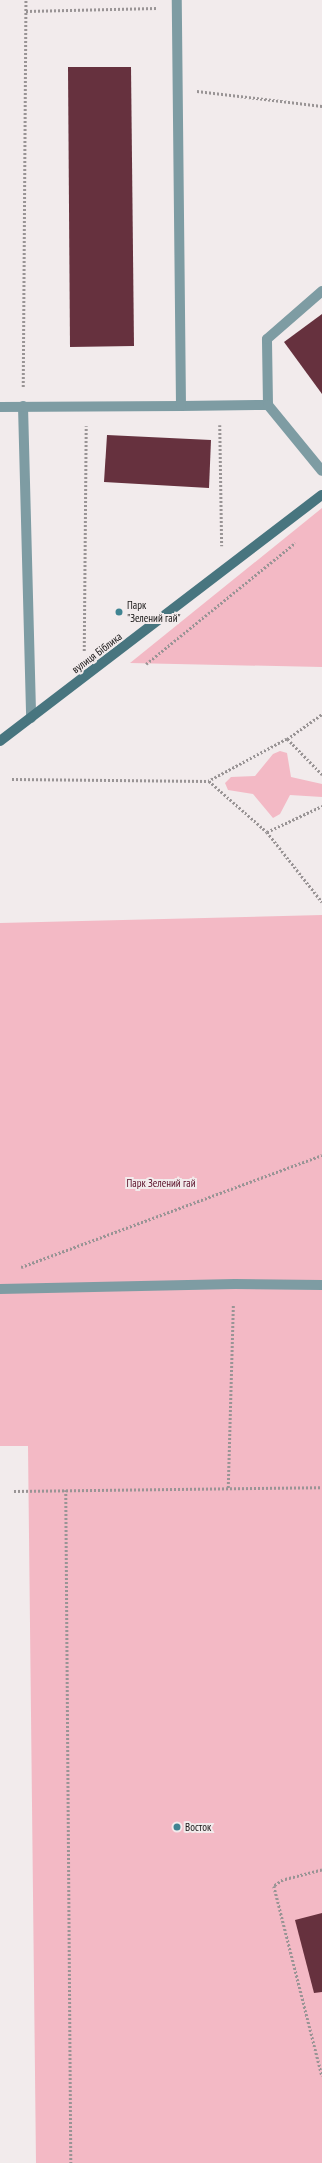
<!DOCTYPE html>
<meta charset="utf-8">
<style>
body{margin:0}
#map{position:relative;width:322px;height:2163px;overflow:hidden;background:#f2ebec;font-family:"PT Sans Narrow",sans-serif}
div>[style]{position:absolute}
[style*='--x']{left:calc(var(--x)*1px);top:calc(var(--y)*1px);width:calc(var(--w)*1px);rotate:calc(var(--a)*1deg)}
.green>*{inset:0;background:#f3b9c5}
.building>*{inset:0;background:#66313e}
.path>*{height:2.5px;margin-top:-1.25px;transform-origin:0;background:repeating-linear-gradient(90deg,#999495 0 2px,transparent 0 4px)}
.lane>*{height:10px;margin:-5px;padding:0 5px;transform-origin:5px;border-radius:5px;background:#7e9ca3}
.street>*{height:10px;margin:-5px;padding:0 5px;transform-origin:5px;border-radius:5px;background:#7e9ca3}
.secondary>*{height:10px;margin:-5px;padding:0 5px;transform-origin:5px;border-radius:5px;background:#48757f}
.dots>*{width:11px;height:11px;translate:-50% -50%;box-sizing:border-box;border:2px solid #f2ebec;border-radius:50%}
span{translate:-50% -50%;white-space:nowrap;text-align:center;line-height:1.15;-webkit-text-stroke:4px #f2ebec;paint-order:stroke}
.poi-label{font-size:11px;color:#191717}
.left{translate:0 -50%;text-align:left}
.street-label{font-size:11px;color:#191717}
.park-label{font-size:11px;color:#5a1029}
</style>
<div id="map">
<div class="green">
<i style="clip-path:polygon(322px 508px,322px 667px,130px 663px)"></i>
<i style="clip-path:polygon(280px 751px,287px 753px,291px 777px,322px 784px,322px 797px,290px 795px,280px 814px,273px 818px,253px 794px,228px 790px,225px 783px,231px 777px,255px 776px,273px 754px)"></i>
<i style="clip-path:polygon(322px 915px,322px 2163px,36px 2163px,28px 1446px,0 1446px,0 923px)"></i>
</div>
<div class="building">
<i style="clip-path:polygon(68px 67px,131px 67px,134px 346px,70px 347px)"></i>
<i style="clip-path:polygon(322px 314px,322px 394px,284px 342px)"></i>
<i style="clip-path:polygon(107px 435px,211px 440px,209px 488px,104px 482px)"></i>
<i style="clip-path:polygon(322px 1913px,322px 1992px,314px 1993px,295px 1920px)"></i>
</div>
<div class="path">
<i style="--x:26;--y:11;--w:131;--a:-1.3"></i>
<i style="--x:197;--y:91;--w:126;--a:6.8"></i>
<i style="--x:23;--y:387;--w:387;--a:-89.6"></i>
<i style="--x:220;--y:425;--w:121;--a:89.1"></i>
<i style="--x:84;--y:651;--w:225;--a:-89.5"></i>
<i style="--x:146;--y:664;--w:192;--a:-39.1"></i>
<i style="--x:287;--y:739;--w:43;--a:-35.5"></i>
<i style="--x:322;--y:775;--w:50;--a:-134.2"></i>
<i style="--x:287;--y:739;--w:89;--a:151.7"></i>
<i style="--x:209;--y:781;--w:77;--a:41.3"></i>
<i style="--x:267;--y:832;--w:61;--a:-25.3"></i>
<i style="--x:12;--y:779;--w:197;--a:0.6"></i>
<i style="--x:267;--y:832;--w:89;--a:51.8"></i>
<i style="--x:21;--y:1267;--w:321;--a:-20.4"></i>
<i style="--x:228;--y:1488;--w:184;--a:-88.4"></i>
<i style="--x:66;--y:1490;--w:673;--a:89.57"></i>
<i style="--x:14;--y:1491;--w:308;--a:-0.7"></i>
<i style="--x:322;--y:1870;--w:40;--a:165.6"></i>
<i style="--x:283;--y:1880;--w:11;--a:146"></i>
<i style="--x:274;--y:1886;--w:196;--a:75.8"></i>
</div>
<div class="lane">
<i style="--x:268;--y:405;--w:66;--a:-90.9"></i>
<i style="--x:267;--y:339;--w:73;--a:-41.1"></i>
<i style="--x:23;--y:406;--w:312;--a:88.5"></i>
<i style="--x:181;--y:406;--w:87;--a:-0.7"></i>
<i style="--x:268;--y:405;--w:85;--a:50.7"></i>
<i style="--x:0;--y:407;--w:181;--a:-0.3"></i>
<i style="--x:181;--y:406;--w:406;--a:-90.6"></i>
</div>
<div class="street">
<i style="--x:0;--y:1289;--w:235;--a:-1.2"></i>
<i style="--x:235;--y:1284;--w:87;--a:0.7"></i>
</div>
<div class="secondary">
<i style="--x:0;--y:741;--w:405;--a:-37.4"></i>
</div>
<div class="dots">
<i style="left:119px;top:612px;background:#408492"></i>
<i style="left:177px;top:1827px;background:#408492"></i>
</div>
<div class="poi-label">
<span class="left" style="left:127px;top:612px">Парк<br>"Зелений гай"</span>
<span class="left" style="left:185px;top:1827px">Восток</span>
</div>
<div class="street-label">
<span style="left:97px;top:653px;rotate:-37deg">вулиця Біблика</span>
</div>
<div class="park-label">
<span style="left:161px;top:1183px">Парк Зелений гай</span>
</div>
</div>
